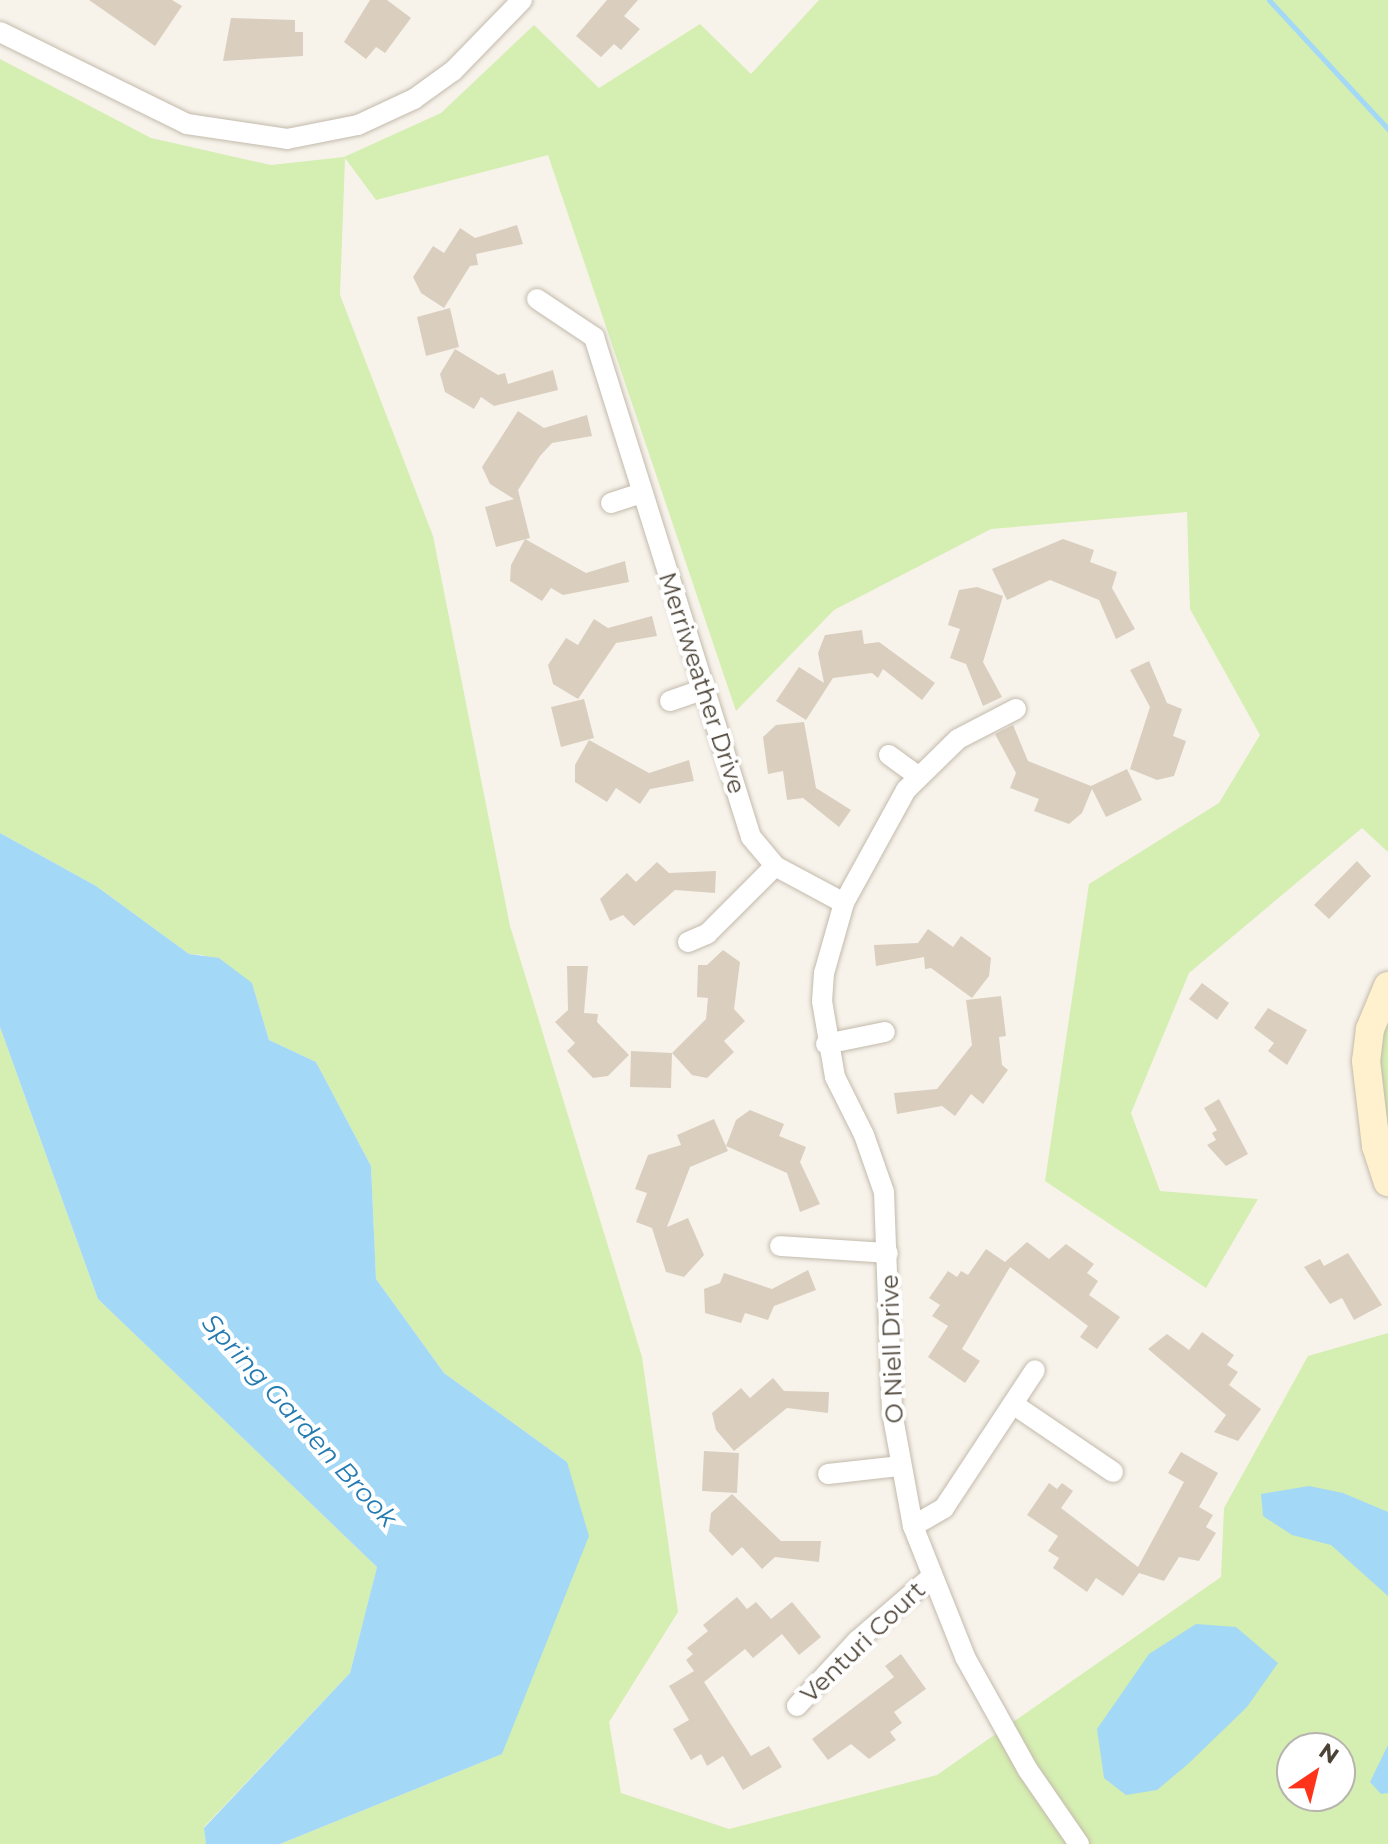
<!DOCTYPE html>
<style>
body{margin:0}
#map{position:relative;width:1388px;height:1844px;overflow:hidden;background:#f7f3eb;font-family:Montserrat,sans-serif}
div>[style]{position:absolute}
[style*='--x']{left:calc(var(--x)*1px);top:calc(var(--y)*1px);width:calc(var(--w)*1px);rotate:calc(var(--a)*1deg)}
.green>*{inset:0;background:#d5eeb1}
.water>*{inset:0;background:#a3d8f7}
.stream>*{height:5px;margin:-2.5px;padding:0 2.5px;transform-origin:2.5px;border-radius:2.5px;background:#a3d8f7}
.building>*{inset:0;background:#dacebf}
.roads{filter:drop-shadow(0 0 2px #c3baac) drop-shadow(0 0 2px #c3baac)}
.street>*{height:20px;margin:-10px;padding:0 10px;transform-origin:10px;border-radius:10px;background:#fff}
.secondary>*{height:28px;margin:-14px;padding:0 14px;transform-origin:14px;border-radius:14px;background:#fff1cd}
span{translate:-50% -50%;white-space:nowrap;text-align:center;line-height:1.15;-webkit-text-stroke:8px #fff;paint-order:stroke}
.street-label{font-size:24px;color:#4c4337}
.water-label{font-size:26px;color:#237bb2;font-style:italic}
.north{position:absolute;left:1276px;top:1732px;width:80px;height:80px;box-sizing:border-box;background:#fff;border:2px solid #b7b4af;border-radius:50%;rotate:35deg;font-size:22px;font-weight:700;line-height:32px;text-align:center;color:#4c4337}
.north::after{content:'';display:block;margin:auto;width:28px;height:36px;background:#ff331a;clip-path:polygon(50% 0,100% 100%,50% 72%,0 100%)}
</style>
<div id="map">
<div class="green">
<i style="clip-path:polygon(evenodd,819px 0,1388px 0,1388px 852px,1362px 828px,1189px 973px,1131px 1113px,1160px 1191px,1258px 1199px,1206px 1288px,1045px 1181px,1089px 884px,1219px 803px,1260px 735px,1190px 609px,1187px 512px,991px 529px,834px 610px,736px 711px,548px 155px,376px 200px,345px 158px,340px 295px,433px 536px,510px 926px,642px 1357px,678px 1612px,609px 1722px,621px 1793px,729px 1829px,937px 1775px,1221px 1577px,1224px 1508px,1308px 1356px,1388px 1333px,1388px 1844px,280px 1844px,502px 1754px,567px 1462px,444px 1373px,376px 1279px,371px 1166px,316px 1062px,269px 1040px,252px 983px,203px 955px,189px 954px,96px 886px,0 833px,0 59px,151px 138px,271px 165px,344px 157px,441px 113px,534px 25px,599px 88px,700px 24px,751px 74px,819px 0,1292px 1748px,1340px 1748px,1340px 1796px,1292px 1796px,1292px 1748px)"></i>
<i style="clip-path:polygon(1388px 999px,1388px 1178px,1369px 1076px)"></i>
<i style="clip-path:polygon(0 1027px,98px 1299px,377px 1567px,350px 1673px,204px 1827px,206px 1844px,0 1844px)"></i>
</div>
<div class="water">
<i style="clip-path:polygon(0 833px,96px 886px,189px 954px,219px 958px,252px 983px,269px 1040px,316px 1062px,371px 1166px,376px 1279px,444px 1373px,567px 1462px,589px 1536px,502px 1754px,280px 1844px,206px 1844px,204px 1828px,350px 1673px,377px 1567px,98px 1299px,0 1027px)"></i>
<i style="clip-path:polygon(1309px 1486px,1343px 1493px,1388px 1512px,1388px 1596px,1331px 1545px,1292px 1535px,1263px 1516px,1261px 1494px)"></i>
<i style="clip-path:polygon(1196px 1624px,1236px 1627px,1278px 1663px,1247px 1707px,1188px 1764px,1157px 1790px,1126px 1795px,1104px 1778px,1097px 1729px,1149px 1654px)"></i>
<i style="clip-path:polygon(1388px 1745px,1388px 1793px,1381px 1794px,1370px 1782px)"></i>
</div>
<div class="stream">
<i style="--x:1269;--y:0;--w:176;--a:47.3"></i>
</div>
<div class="building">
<i style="clip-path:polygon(89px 0,172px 0,182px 6px,155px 46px)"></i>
<i style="clip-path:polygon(370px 0,387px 0,411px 18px,385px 53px,376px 47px,366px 59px,344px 42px)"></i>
<i style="clip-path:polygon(607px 0,638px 0,624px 16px,640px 29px,621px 50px,614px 44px,601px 57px,576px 36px)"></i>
<i style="clip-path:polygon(231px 18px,295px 20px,295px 32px,303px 32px,303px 56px,223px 61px)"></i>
<i style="clip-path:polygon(517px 225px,523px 244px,476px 254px,478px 265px,470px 266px,444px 308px,421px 293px,413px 277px,433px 246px,444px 253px,460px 228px,475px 238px)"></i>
<i style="clip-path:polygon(450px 308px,459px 347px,426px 356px,417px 317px)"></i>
<i style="clip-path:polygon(455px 349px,498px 375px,505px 373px,508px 384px,553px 370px,558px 390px,494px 406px,481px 397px,474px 409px,445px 392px,440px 374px)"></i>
<i style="clip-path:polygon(518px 411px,544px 428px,587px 415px,592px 436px,552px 443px,540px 456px,518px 490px,530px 538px,496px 547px,485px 507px,514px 499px,490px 484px,482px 467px)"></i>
<i style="clip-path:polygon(525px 539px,586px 573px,625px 561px,629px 582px,563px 595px,551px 588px,542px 601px,510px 581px,511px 565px)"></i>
<i style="clip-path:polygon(1063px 539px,1094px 550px,1090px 562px,1117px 572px,1112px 588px,1135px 629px,1116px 639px,1099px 600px,1050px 580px,1007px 600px,992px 569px)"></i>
<i style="clip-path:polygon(977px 587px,1003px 596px,983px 662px,1002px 697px,983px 706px,966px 664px,950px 658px,960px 629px,948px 625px,959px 590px)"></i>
<i style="clip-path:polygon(652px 616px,657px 636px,616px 643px,578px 699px,553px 684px,548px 665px,566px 638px,578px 645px,594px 619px,608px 628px)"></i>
<i style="clip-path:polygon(862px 630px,864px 644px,879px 642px,935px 683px,922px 700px,883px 669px,878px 678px,872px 673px,833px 678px,806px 720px,776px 701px,799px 667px,824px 683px,818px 653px,825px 635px)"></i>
<i style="clip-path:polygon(1149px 661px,1167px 703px,1182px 709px,1173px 736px,1186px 741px,1174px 776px,1157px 780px,1130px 769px,1150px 707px,1130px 670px)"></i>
<i style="clip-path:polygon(584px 699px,594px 738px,561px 747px,551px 707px)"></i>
<i style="clip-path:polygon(804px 722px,816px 788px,851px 810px,839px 827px,803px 798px,787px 800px,783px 771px,768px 774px,763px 737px,776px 725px)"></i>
<i style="clip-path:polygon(1013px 725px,1028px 761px,1091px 786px,1127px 769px,1142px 800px,1106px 817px,1092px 789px,1082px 813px,1069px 824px,1034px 811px,1039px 799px,1010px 788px,1016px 773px,995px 734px)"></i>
<i style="clip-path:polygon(589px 740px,649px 773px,689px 760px,694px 781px,650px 789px,640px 804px,616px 788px,607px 802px,575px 782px,575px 765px)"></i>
<i style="clip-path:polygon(1357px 861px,1371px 876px,1329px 919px,1314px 905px)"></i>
<i style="clip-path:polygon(657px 862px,669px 873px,716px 871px,715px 893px,675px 890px,634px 926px,623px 915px,610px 921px,600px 899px,627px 873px,636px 882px)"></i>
<i style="clip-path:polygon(928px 929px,953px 947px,961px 936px,991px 958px,989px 976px,972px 998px,931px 968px,925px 969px,924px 957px,876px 966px,874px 945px,918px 943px)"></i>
<i style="clip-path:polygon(723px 950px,740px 962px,734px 1009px,745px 1021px,724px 1041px,734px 1052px,707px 1078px,692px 1075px,672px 1053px,671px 1088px,630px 1087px,631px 1051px,672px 1053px,706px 1019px,708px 998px,697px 997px,698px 965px,707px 965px)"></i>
<i style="clip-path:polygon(567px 966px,588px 966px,584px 1013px,598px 1014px,597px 1022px,629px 1055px,608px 1076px,593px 1078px,567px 1051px,575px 1043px,555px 1022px,568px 1010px)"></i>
<i style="clip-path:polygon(1202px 983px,1229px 1003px,1217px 1020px,1189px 999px)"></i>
<i style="clip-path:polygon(1001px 996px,1006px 1036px,999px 1037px,1002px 1065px,1008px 1070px,983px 1104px,971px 1094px,955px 1116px,942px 1106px,897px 1114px,894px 1093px,937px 1089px,972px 1045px,966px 1000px)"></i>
<i style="clip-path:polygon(1268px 1008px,1307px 1030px,1287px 1065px,1268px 1051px,1274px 1043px,1254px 1028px)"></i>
<i style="clip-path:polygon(1219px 1099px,1248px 1154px,1226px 1166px,1207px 1145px,1216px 1140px,1212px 1133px,1217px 1130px,1204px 1108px)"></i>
<i style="clip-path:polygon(750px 1110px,784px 1124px,779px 1136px,806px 1147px,800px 1162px,820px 1204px,800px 1212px,787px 1173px,726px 1146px,736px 1120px)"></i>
<i style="clip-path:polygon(714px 1119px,728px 1151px,690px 1167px,667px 1227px,688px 1218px,704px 1255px,684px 1277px,666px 1272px,652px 1228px,636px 1222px,647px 1193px,635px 1189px,648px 1155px,681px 1145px,677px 1135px)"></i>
<i style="clip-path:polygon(1027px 1242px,1049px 1259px,1066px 1244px,1094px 1264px,1087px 1273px,1098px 1281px,1089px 1295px,1120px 1317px,1097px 1349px,1080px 1337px,1088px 1326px,1010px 1267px,962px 1349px,980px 1361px,965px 1383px,928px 1357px,948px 1326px,932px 1316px,940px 1305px,929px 1298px,948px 1271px,957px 1277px,961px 1271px,968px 1275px,986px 1249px,1005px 1262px)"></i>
<i style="clip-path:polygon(1348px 1253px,1382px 1305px,1354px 1320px,1342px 1298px,1330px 1304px,1304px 1267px,1320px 1259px,1324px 1266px)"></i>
<i style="clip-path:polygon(808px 1270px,816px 1290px,774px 1306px,768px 1320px,745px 1313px,741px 1323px,705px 1313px,704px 1289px,720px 1283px,724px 1273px,772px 1289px)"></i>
<i style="clip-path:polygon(1202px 1332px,1234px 1355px,1227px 1365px,1238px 1372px,1229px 1385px,1261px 1409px,1238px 1441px,1214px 1432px,1226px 1415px,1148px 1349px,1167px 1334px,1189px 1350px)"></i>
<i style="clip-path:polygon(773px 1378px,784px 1391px,829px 1392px,828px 1413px,787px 1408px,734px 1451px,716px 1430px,712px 1413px,741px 1388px,750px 1398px)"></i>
<i style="clip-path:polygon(704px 1451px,739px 1453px,737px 1493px,702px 1491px)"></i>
<i style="clip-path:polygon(1181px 1452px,1218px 1473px,1199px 1507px,1213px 1515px,1206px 1527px,1216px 1533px,1199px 1561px,1179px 1557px,1164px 1581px,1139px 1573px,1123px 1596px,1096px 1578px,1087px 1592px,1053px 1568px,1059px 1558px,1048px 1551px,1058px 1536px,1027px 1515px,1049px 1483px,1057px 1489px,1062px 1483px,1073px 1491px,1061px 1508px,1138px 1567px,1184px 1482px,1168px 1473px)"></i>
<i style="clip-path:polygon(732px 1494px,781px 1541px,821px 1541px,819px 1562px,775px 1557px,762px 1569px,742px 1547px,732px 1556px,709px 1531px,711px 1513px)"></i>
<i style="clip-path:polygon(737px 1597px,747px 1609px,756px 1602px,771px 1619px,792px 1602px,821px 1637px,799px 1655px,782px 1634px,753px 1658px,745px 1649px,704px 1682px,751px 1756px,769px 1746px,782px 1767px,743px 1790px,723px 1756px,707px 1766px,701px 1754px,691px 1760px,673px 1729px,689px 1720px,669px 1686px,694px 1671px,686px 1660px,693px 1654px,687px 1648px,708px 1631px,703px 1625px)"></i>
<i style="clip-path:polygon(901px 1654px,926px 1689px,894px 1712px,902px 1723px,890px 1732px,896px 1740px,869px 1759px,851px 1744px,828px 1760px,812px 1739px,894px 1677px,885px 1666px)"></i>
</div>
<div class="roads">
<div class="street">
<i style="--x:0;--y:32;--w:208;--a:26.2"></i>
<i style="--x:187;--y:124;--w:101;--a:8.5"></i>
<i style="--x:287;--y:139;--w:72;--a:-11.2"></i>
<i style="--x:358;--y:125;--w:62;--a:-24.9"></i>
<i style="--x:414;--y:99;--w:48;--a:-35.7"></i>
<i style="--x:453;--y:71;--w:99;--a:-45.8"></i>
<i style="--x:537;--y:299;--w:69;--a:33.7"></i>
<i style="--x:594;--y:337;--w:524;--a:72.57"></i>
<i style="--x:751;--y:837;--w:38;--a:50"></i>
<i style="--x:775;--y:866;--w:78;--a:28.2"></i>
<i style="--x:611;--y:503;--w:33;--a:-18"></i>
<i style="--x:670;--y:701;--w:36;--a:-19"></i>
<i style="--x:1016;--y:709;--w:65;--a:152.7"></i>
<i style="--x:958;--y:739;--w:73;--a:135.6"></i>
<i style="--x:906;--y:790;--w:129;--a:118.8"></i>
<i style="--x:844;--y:903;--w:73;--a:105.9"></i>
<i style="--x:824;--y:973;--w:28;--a:94"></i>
<i style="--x:822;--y:1001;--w:77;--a:80.3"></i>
<i style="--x:835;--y:1077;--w:65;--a:63.4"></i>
<i style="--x:864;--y:1135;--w:60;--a:70.7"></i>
<i style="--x:884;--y:1192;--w:220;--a:87.9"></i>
<i style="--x:892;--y:1412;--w:116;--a:79.6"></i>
<i style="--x:913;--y:1526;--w:141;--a:68.3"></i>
<i style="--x:965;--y:1657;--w:129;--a:60.9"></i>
<i style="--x:1028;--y:1770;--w:90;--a:55.4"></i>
<i style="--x:889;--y:755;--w:34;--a:36"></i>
<i style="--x:688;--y:942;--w:21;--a:-23"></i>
<i style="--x:707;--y:934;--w:96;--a:-45"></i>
<i style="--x:826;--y:1044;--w:60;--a:-11.5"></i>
<i style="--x:780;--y:1246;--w:108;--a:3.7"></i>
<i style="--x:1013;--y:1404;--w:121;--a:34.2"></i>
<i style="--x:828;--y:1474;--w:71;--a:-6.4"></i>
<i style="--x:913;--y:1526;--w:36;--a:-30"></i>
<i style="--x:944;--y:1508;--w:165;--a:-56.6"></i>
<i style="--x:797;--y:1706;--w:90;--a:-47.3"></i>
<i style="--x:858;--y:1640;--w:95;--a:-40.7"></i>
</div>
<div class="secondary">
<i style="--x:1388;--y:986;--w:47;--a:112.7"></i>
<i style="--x:1370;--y:1029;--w:32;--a:97"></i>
<i style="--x:1366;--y:1061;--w:86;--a:83.3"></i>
<i style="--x:1376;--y:1146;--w:38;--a:72"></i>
</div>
</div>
<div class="street-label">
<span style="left:702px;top:683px;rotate:72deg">Merriweather Drive</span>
<span style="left:892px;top:1349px;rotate:-92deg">O Niell Drive</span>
<span style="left:863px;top:1642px;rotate:-44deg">Venturi Court</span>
</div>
<div class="water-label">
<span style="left:299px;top:1421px;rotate:48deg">Spring Garden Brook</span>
</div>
<div class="north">N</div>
</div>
